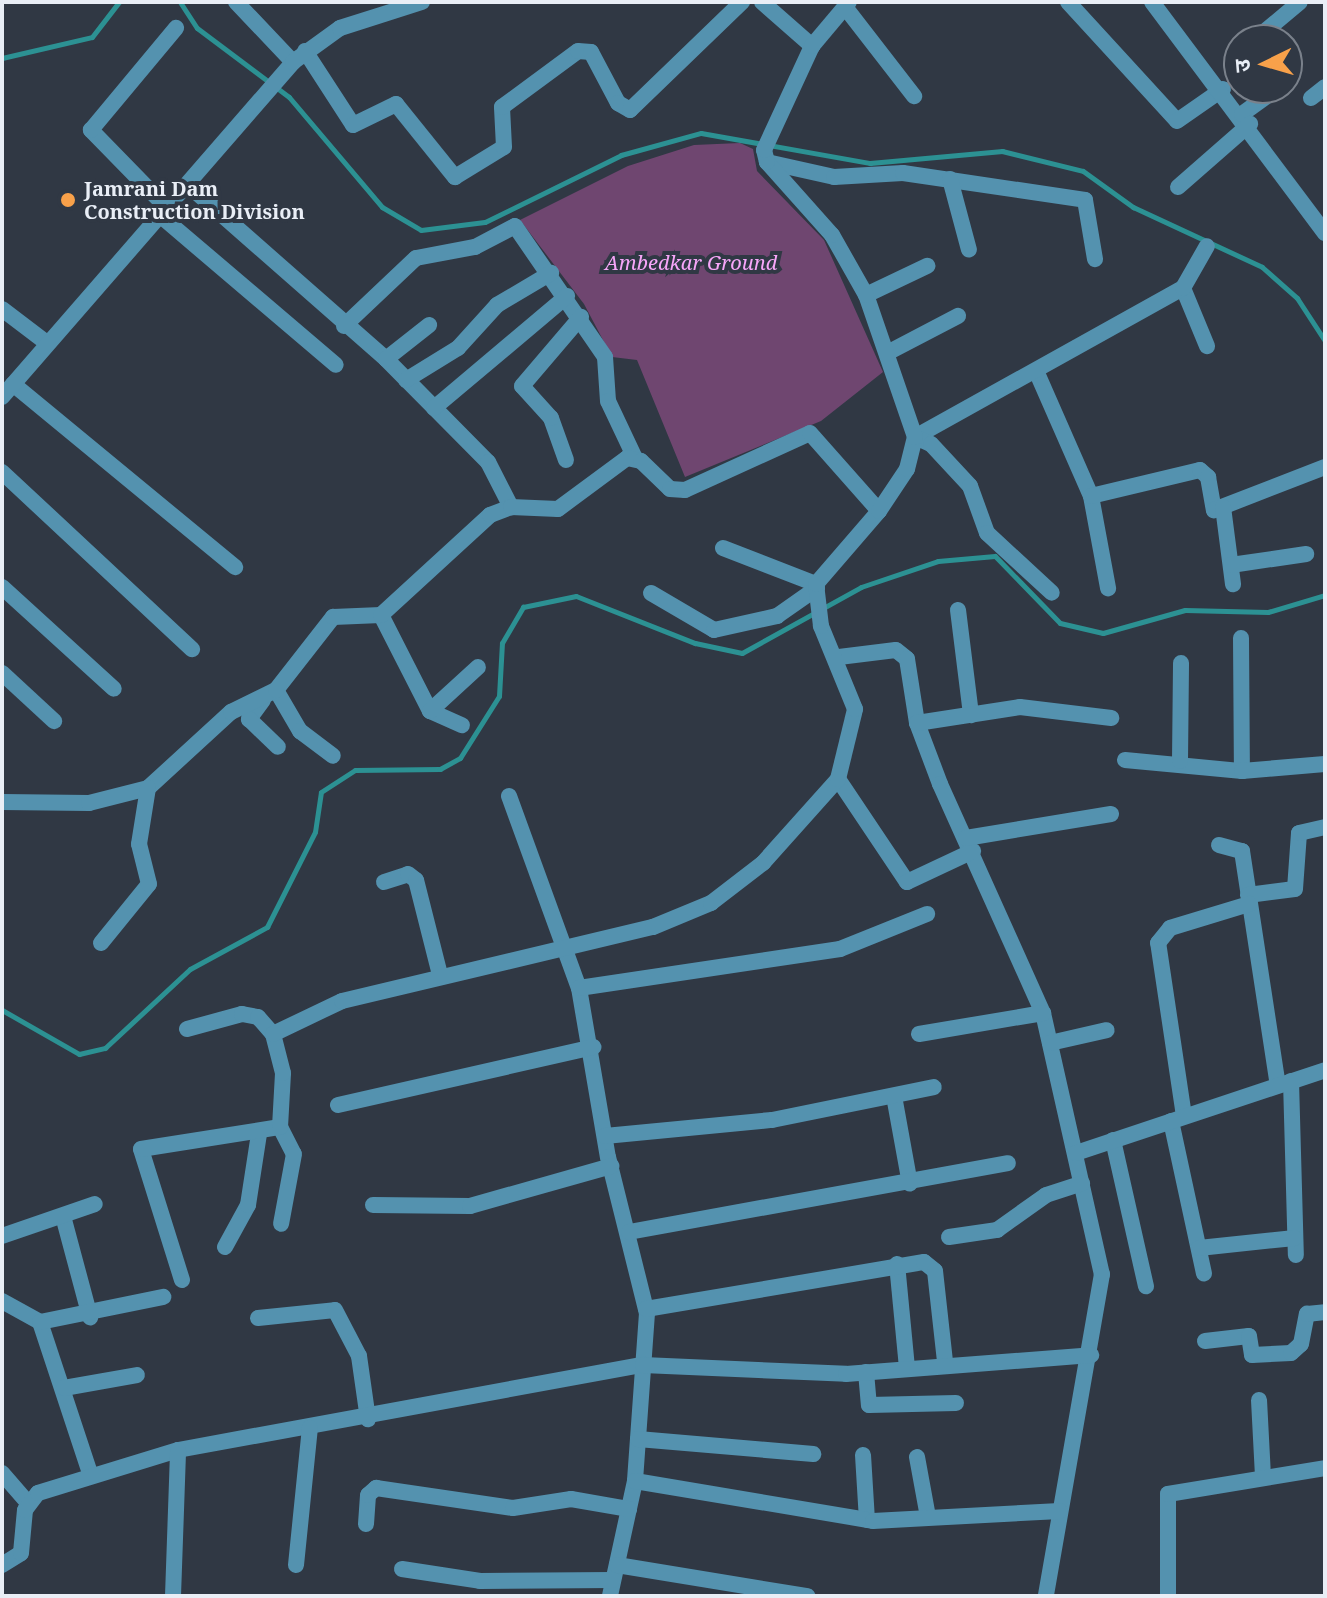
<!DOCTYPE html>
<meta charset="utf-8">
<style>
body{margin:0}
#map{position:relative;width:1327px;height:1598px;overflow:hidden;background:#303844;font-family:"Noto Serif","Noto Sans Devanagari",serif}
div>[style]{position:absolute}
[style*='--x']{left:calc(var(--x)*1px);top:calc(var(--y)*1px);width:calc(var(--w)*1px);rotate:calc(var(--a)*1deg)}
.green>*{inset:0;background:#6f4670}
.stream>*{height:5px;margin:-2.5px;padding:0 2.5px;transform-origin:2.5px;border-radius:2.5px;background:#2c9193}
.minor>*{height:16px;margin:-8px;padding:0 8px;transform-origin:8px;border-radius:8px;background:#5492af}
.dots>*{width:22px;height:22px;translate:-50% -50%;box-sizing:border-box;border:4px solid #303844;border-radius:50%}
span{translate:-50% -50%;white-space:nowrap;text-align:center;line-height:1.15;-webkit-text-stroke:8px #303844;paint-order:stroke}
.poi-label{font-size:20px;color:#e9eef6;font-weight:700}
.left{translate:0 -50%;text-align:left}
.park-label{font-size:20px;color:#f7a6f9;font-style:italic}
.frame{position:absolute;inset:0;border:4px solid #e9eef6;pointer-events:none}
.north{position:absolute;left:1223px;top:24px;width:80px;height:80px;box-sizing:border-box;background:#303844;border:2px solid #7a818b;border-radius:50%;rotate:265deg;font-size:22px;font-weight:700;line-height:32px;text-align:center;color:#e9eef6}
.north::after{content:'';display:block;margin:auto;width:28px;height:36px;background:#f8a14a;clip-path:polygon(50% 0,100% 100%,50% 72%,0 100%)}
</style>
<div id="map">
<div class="green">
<i style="clip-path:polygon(740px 143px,753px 149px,757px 171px,824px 240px,883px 372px,821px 421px,685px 477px,637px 360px,612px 357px,584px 304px,520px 220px,628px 166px,694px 145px)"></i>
</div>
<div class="stream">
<i style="--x:180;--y:2;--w:31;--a:57"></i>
<i style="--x:197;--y:28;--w:115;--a:36.9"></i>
<i style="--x:289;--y:97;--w:144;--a:49.8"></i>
<i style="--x:382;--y:207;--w:45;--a:30.5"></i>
<i style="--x:421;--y:230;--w:64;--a:-7.1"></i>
<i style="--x:485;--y:222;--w:152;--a:-26.2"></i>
<i style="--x:621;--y:155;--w:83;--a:-15.4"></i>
<i style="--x:701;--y:133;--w:172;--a:10.1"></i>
<i style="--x:870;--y:163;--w:133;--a:-5.2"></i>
<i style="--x:1002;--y:151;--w:83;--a:13.9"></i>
<i style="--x:1083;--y:171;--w:62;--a:35.8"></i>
<i style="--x:1133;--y:207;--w:142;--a:24.9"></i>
<i style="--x:1262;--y:267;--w:47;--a:41.5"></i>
<i style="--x:1297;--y:298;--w:51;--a:56.9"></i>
<i style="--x:2;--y:58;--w:92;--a:-13.1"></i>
<i style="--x:92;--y:37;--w:44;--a:-52.4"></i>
<i style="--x:2;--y:1010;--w:89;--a:29.7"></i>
<i style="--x:79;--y:1054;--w:27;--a:-13"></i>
<i style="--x:105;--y:1048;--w:116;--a:-42.9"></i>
<i style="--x:190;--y:969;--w:88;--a:-28.6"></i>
<i style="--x:267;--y:927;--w:106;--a:-63.2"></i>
<i style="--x:315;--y:832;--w:40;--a:-81.5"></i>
<i style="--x:321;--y:792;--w:40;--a:-32.9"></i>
<i style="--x:355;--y:770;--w:85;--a:-0.7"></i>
<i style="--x:440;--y:769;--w:23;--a:-29"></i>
<i style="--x:460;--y:758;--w:73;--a:-57.8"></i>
<i style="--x:499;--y:696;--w:53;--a:-86.8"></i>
<i style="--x:502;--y:643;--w:42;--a:-59.7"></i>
<i style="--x:523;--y:607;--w:54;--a:-11.7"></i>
<i style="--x:576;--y:596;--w:128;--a:21.6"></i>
<i style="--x:695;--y:643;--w:48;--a:12"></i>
<i style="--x:742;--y:653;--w:136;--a:-29"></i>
<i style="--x:861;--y:587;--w:81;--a:-18.7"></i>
<i style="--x:938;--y:561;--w:57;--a:-5"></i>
<i style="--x:995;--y:556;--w:93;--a:45.9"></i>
<i style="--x:1060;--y:623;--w:44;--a:13.1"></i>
<i style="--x:1103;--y:633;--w:85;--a:-15.7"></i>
<i style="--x:1185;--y:610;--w:83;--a:1.4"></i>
<i style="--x:1268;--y:612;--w:59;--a:-16.6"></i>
</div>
<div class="minor">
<i style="--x:236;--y:2;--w:83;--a:46.5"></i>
<i style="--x:762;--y:2;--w:67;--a:41.3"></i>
<i style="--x:1068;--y:2;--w:161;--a:47.5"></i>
<i style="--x:1177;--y:121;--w:56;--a:-34.8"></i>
<i style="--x:1152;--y:2;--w:289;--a:53.2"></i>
<i style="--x:845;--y:7;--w:113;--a:52.2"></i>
<i style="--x:1263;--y:33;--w:48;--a:-40"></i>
<i style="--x:305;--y:51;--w:88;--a:57"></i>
<i style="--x:353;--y:125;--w:48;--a:-26"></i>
<i style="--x:396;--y:104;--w:94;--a:51.1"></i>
<i style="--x:455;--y:177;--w:57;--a:-31.5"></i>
<i style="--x:504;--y:147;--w:40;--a:-92.9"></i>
<i style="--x:502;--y:107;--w:94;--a:-36.4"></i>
<i style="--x:578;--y:51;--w:13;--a:4"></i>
<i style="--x:591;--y:52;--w:58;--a:62.1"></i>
<i style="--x:618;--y:103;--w:14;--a:30"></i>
<i style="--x:630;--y:110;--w:156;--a:-44"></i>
<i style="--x:1311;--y:98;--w:18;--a:-38"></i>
<i style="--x:1242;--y:114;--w:44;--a:-35.8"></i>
<i style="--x:767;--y:162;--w:69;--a:12.6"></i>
<i style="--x:834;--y:177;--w:69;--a:-3.3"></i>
<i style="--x:903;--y:173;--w:184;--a:8.4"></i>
<i style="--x:1085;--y:200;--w:60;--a:80.4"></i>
<i style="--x:950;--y:179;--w:73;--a:75"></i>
<i style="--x:188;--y:185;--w:264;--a:41.3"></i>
<i style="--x:386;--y:359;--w:145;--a:45.3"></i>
<i style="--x:488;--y:462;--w:51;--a:62.9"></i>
<i style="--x:1178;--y:187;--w:96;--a:-41.2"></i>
<i style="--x:169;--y:210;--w:112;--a:-134.3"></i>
<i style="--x:91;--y:130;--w:133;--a:-50.2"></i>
<i style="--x:162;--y:217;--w:228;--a:40.4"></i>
<i style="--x:1183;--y:288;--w:63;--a:67.5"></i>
<i style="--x:866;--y:295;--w:68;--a:-25.4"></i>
<i style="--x:2;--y:309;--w:56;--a:37.1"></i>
<i style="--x:344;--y:326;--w:99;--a:-43.4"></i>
<i style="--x:416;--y:258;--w:60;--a:-10.6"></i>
<i style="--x:475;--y:247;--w:45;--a:-27.7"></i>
<i style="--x:515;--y:226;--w:159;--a:55.5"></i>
<i style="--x:605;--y:357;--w:44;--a:86.1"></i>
<i style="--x:608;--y:401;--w:61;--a:64.7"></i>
<i style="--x:889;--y:352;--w:78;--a:-27.6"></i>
<i style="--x:386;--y:359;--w:55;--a:-38.3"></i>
<i style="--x:1037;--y:373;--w:134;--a:66.3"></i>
<i style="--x:1091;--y:496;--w:94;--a:79.5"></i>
<i style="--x:406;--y:380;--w:61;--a:-31.6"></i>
<i style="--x:458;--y:348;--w:58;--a:-47.8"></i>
<i style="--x:497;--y:305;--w:63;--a:-30.7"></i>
<i style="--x:13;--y:384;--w:288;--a:39.5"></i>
<i style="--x:2;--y:397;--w:444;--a:-49"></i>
<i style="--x:293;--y:62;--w:58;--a:-35.9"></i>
<i style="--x:340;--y:28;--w:86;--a:-17.6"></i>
<i style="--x:434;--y:408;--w:174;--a:-40.1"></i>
<i style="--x:915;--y:437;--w:307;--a:-29.1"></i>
<i style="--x:1183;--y:288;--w:48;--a:-60.3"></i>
<i style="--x:915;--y:437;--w:17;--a:24"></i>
<i style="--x:931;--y:444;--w:57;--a:47.1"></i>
<i style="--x:970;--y:486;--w:50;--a:70.1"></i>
<i style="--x:987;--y:533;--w:88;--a:42.7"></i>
<i style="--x:566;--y:460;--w:45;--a:-109.7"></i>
<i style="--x:551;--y:418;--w:43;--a:-132.2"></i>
<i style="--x:522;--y:386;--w:91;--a:-49.5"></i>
<i style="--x:2;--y:472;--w:260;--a:43"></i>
<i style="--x:1091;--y:496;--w:112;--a:-13.4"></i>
<i style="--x:1200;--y:470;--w:11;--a:41"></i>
<i style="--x:1208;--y:477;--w:34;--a:80"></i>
<i style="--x:1214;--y:510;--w:119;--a:-21.2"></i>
<i style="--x:1223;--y:507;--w:78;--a:82.6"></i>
<i style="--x:723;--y:548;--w:100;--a:21.2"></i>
<i style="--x:1231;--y:565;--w:76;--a:-8.3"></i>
<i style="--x:2;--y:587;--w:151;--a:42.3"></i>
<i style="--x:651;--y:593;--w:73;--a:30.4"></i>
<i style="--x:714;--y:630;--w:65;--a:-12.5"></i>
<i style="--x:777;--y:616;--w:49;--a:-35"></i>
<i style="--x:958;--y:610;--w:106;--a:82.9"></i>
<i style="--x:381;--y:615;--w:108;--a:63"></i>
<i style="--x:430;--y:711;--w:35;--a:24"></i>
<i style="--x:1241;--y:638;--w:133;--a:89.6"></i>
<i style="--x:839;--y:657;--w:57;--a:-7"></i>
<i style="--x:896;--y:650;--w:14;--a:39"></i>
<i style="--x:907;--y:659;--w:65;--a:81.1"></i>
<i style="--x:917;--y:723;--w:65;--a:69.3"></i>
<i style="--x:940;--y:784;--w:251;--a:65.8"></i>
<i style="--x:1043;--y:1013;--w:268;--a:77.3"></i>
<i style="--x:1102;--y:1274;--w:327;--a:99.9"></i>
<i style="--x:2;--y:673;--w:71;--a:42.7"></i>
<i style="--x:276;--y:690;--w:48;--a:59.7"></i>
<i style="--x:300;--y:731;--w:41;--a:37.1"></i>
<i style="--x:263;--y:700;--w:24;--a:126"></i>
<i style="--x:249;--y:719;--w:40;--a:44"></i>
<i style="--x:430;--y:711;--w:65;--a:-42.5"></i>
<i style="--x:917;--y:723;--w:104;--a:-8.8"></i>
<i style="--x:1020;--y:707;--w:92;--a:6.9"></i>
<i style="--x:1125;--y:760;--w:118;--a:5.4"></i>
<i style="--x:1242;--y:771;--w:83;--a:-4.8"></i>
<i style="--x:1180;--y:761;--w:98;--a:-89.4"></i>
<i style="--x:838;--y:779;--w:124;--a:56.2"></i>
<i style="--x:907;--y:882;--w:73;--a:-25.2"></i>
<i style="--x:509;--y:796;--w:204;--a:70"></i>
<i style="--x:579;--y:988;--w:171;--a:80.3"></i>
<i style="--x:608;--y:1157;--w:161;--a:76"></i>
<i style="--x:647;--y:1313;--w:168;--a:94.1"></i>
<i style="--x:635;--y:1481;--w:118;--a:102.3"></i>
<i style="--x:2;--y:802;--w:87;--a:0.7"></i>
<i style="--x:89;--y:803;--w:61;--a:-14.3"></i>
<i style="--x:148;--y:788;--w:113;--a:-42.5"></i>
<i style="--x:231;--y:712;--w:50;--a:-26.1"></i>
<i style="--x:276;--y:690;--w:93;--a:-52"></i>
<i style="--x:333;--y:617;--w:48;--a:-2.4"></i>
<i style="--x:381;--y:615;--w:148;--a:-42.5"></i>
<i style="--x:490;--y:515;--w:22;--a:-21"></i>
<i style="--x:511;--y:507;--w:47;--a:2.4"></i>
<i style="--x:558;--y:509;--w:86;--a:-36.5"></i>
<i style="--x:627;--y:458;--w:14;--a:12"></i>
<i style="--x:641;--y:461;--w:40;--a:44"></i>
<i style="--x:670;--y:489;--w:15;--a:4"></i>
<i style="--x:685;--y:490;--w:137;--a:-24.5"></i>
<i style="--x:810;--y:433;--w:104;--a:48.5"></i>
<i style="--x:966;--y:838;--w:147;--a:-9.4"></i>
<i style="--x:1219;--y:845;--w:24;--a:15"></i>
<i style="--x:1242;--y:851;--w:237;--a:81.3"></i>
<i style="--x:384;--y:882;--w:25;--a:-18"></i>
<i style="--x:408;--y:874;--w:10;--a:37"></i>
<i style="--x:416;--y:880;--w:98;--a:75.8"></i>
<i style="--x:1248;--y:895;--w:47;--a:-7.3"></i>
<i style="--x:1295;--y:889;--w:56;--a:-85.9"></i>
<i style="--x:1299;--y:833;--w:27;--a:-13"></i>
<i style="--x:101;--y:943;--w:76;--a:-50.9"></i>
<i style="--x:149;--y:884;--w:41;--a:-104"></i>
<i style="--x:139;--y:844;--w:57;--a:-80.9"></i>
<i style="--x:579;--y:988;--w:264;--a:-8.5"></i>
<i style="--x:840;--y:949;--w:94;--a:-21.9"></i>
<i style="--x:187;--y:1029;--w:57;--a:-15.3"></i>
<i style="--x:242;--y:1014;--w:16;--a:11"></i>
<i style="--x:258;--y:1017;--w:23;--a:49"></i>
<i style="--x:919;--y:1034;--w:126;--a:-9.6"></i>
<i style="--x:1050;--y:1043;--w:58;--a:-12.8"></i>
<i style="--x:1291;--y:1081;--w:174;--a:88.4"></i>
<i style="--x:894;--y:1096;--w:89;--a:79.7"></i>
<i style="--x:338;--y:1105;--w:262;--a:-12.8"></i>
<i style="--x:1184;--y:1116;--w:175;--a:-98.5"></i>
<i style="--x:1158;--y:943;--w:19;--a:-51"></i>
<i style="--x:1170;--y:928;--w:83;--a:-16.9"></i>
<i style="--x:1171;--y:1121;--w:156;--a:77.8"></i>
<i style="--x:280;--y:1127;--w:30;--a:63"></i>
<i style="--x:294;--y:1154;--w:71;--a:100.5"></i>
<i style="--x:605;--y:1136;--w:168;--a:-5.5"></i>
<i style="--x:772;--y:1120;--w:165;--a:-11.5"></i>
<i style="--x:1113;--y:1140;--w:150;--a:77.3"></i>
<i style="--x:1076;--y:1153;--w:262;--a:-18.4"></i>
<i style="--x:373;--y:1205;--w:97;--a:0.6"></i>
<i style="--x:470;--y:1206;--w:147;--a:-15.8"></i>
<i style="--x:63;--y:1216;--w:105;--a:75"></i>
<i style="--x:629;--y:1232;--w:385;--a:-10.3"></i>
<i style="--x:2;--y:1236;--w:98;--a:-19"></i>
<i style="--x:949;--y:1237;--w:49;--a:-8.3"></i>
<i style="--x:997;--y:1230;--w:60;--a:-35.5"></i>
<i style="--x:1046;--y:1195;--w:38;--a:-18"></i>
<i style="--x:225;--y:1247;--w:48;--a:-61.3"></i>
<i style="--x:248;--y:1205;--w:72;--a:-81.2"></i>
<i style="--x:1199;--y:1248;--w:96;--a:-6"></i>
<i style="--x:897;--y:1264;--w:103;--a:84.5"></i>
<i style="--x:182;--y:1280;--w:137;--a:-107.4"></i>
<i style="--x:141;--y:1149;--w:141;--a:-9"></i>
<i style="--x:280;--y:1127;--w:54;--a:-86.8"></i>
<i style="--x:283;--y:1073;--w:40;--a:-104.4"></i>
<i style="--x:273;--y:1034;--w:76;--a:-25.6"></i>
<i style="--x:342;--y:1001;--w:320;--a:-13.4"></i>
<i style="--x:653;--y:927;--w:63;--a:-22.5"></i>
<i style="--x:711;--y:903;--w:66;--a:-37.6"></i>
<i style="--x:763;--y:863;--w:113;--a:-48.2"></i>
<i style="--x:838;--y:779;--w:72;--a:-76.3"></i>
<i style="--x:855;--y:709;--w:90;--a:-112.3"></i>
<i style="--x:821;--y:626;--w:42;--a:-96.8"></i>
<i style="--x:816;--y:584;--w:96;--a:-49.2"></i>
<i style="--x:879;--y:511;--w:50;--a:-56.3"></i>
<i style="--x:907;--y:469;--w:33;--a:-76"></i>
<i style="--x:915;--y:437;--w:150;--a:-109"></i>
<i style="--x:866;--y:295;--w:69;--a:-119.5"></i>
<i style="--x:832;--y:235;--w:98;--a:-131.7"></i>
<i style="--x:767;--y:162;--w:12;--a:-104"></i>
<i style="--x:764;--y:150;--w:115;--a:-65.2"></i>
<i style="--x:812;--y:46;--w:57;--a:-49.9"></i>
<i style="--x:2;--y:1301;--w:43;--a:28.9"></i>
<i style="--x:40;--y:1322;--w:159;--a:71.7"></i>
<i style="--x:646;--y:1309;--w:282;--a:-9.6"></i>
<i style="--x:924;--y:1262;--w:14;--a:39"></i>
<i style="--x:935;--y:1271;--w:91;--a:83.7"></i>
<i style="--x:258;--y:1318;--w:77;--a:-5.9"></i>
<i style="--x:335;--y:1310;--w:52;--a:62.4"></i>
<i style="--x:359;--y:1356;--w:64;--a:81.9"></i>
<i style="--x:40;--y:1322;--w:126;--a:-11.5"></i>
<i style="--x:1205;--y:1341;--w:44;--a:-6.5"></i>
<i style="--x:1249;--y:1336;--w:19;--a:81"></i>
<i style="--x:1252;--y:1355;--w:39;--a:-3"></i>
<i style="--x:1291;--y:1353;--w:13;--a:-42"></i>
<i style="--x:1301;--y:1344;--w:31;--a:-79"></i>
<i style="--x:1307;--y:1314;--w:18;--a:-6"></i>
<i style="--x:866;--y:1372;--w:33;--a:85"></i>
<i style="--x:869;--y:1405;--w:87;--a:-1.3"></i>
<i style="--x:64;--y:1388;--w:74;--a:-10.1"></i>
<i style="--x:1259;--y:1400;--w:76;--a:87"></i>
<i style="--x:638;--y:1439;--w:176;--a:4.9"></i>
<i style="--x:863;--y:1455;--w:65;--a:86.5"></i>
<i style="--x:917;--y:1457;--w:61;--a:79.6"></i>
<i style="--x:2;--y:1473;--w:40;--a:49"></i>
<i style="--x:635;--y:1481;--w:241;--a:9.5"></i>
<i style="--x:873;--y:1521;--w:187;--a:-3.1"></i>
<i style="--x:366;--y:1524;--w:29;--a:-86"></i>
<i style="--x:368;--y:1495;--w:11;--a:-41"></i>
<i style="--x:376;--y:1488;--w:138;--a:8.3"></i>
<i style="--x:513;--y:1508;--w:59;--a:-8.8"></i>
<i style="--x:571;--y:1499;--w:59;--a:9.8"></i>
<i style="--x:2;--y:1565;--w:22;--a:-32"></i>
<i style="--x:21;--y:1553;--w:43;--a:-84.7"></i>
<i style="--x:25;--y:1510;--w:21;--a:-53"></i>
<i style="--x:38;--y:1493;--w:146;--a:-17.1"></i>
<i style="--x:178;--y:1450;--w:473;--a:-10.4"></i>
<i style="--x:643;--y:1365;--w:203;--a:2.5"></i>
<i style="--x:846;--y:1374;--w:246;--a:-4.4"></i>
<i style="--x:296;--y:1565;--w:138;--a:-84.2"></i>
<i style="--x:617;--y:1565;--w:193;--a:9.3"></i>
<i style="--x:402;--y:1569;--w:79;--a:8.7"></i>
<i style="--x:480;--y:1581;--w:133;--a:-0.4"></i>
<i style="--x:173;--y:1596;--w:146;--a:-88"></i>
<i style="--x:1168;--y:1596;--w:102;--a:-90"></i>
<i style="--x:1168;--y:1494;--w:159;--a:-9.4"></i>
</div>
<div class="dots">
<i style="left:68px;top:200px;background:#f8a14a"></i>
</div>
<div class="poi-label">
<span class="left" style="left:84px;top:200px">Jamrani Dam<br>Construction Division</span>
</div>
<div class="park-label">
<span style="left:691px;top:262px">Ambedkar Ground</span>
</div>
<div class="frame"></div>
<div class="north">उ</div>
</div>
